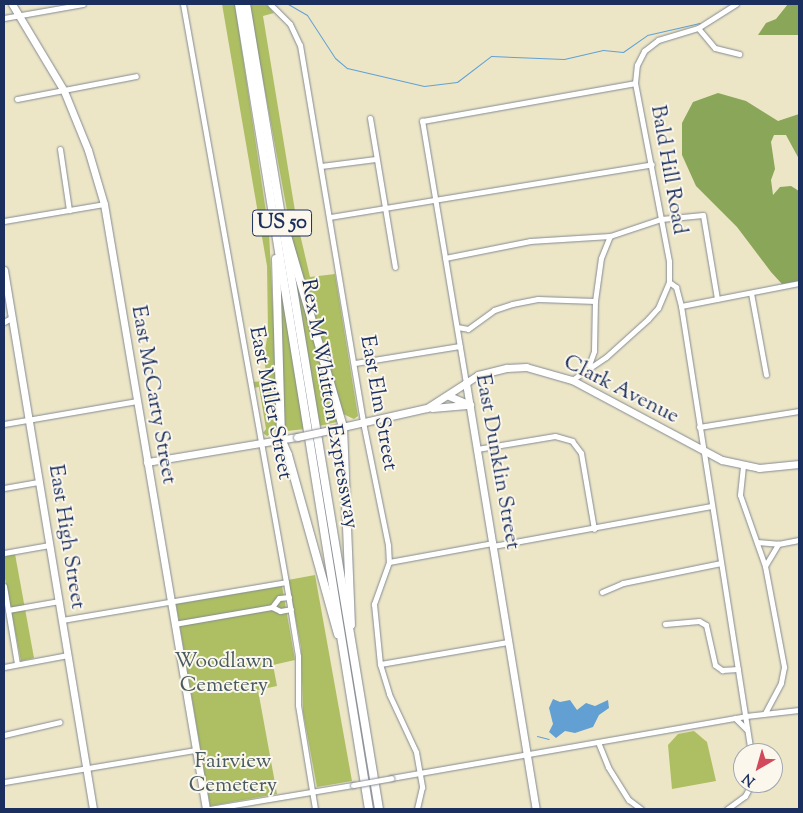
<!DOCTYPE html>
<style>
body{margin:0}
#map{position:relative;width:803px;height:813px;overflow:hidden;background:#ece6c7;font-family:"Sorts Mill Goudy",serif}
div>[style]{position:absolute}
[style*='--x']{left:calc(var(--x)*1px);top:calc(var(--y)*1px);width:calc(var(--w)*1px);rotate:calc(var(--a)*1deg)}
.green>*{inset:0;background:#adbf62}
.forest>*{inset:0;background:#8aa658}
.water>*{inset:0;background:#62a0d4}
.stream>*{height:1px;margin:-0.5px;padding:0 0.5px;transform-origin:0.5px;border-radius:0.5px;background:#62a0d4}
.roads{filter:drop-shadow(0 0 1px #848a92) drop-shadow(0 0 1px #848a92)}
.minor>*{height:5px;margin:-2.5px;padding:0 2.5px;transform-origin:2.5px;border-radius:2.5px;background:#fff}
.major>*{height:7px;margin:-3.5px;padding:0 3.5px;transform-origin:3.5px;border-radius:3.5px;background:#fff}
.highway>*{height:8px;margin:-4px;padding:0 4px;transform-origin:4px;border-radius:4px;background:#fff}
.bridges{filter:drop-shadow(0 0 1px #848a92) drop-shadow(0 0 1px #848a92)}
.minor-bridge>*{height:5px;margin:-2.5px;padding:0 2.5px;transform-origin:2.5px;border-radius:2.5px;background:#fff}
.major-bridge>*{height:7px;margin:-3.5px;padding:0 3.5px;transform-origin:3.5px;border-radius:3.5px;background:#fff}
span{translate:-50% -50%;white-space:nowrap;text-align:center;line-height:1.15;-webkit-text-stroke:4px #fbf7ec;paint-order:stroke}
.shield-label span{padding:1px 4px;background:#fbf7ec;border:1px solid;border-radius:4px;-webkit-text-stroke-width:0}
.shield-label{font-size:20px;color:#1b2f5e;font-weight:700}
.street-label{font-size:21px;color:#1b2f5e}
.park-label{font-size:21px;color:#475a5f}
.frame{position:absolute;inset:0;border:5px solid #1b2f5e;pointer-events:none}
.north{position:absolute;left:733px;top:743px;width:50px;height:50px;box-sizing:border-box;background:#fbf7ec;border:1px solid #a1a7b3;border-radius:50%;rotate:218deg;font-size:14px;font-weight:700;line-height:20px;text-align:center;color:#1b2f5e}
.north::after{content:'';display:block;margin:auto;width:18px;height:22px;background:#d1495b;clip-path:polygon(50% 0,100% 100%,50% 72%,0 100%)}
</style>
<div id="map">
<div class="green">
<i style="clip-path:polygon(222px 4px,235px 4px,269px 232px,279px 428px,267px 436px,263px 433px,266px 429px,259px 387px,253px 388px,251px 382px,267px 381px,264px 358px,268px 331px,267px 266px)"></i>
<i style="clip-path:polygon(249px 4px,266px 4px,274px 13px,263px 16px,296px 217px,310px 277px,335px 274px,358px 416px,354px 419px,341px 413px,295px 254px)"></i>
<i style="clip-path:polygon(292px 258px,338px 420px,337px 422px,319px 426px)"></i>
<i style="clip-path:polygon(278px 271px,305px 429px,287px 431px,285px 429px)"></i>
<i style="clip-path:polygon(15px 554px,34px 658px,21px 661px,4px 574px,4px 557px)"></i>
<i style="clip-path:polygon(315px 575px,352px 781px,317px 787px,303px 712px,301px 647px,288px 580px)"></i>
<i style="clip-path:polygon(282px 586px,295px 660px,273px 665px,277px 686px,258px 690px,277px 794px,210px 806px,176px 604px)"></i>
<i style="clip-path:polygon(694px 731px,707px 742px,716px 781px,672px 789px,668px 745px,678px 734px)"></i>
</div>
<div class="forest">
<i style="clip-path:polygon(788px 4px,799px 4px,799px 35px,758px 35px,766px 23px,776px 19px)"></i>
<i style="clip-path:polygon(718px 93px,746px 101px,778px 121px,799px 114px,799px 159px,786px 135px,774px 135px,771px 142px,775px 169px,771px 180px,773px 195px,780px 187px,791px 186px,799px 191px,799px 281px,782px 284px,771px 272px,737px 227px,696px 186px,682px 155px,682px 123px,693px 102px)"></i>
</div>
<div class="water">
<i style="clip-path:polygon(553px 699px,560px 702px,570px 700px,577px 710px,586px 703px,595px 706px,608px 700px,609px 708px,599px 715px,593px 727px,575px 733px,565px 731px,556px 738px,549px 732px,553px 724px,549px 708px)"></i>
</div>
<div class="stream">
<i style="--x:288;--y:4;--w:22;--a:30"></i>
<i style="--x:307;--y:15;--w:51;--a:56.9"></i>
<i style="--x:335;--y:58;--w:16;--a:40"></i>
<i style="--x:347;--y:68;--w:79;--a:13.2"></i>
<i style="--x:424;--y:86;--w:33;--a:-7"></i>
<i style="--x:457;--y:82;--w:43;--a:-37.4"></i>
<i style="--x:491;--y:56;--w:73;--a:2.4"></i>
<i style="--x:564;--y:59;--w:40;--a:-13"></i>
<i style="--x:603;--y:50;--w:20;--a:6"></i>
<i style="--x:623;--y:52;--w:29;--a:-35"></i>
<i style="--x:647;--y:35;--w:54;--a:-12.8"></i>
<i style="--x:537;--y:736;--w:12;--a:14"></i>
</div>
<div class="roads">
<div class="minor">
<i style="--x:183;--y:4;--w:587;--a:79.9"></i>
<i style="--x:286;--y:582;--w:75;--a:80.8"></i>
<i style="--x:298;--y:656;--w:49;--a:90"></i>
<i style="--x:298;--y:705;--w:105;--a:80.7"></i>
<i style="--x:270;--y:4;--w:28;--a:45"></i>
<i style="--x:290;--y:24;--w:23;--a:65"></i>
<i style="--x:300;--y:45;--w:382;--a:80.5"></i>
<i style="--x:363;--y:422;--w:126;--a:78.5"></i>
<i style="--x:388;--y:545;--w:17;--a:87"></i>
<i style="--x:389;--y:562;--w:45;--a:109.7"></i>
<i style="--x:374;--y:604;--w:60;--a:84.3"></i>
<i style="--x:380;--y:664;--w:31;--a:73"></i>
<i style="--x:389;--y:694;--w:64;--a:65"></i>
<i style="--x:416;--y:752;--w:36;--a:80"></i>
<i style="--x:422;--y:787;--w:23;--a:103"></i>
<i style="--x:4;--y:18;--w:80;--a:-10"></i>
<i style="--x:698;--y:28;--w:26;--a:50"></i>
<i style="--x:715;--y:48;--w:25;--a:14"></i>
<i style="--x:17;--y:99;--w:121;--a:-10.9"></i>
<i style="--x:370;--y:118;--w:151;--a:80.5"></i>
<i style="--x:60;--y:149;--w:62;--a:81.6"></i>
<i style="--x:321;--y:166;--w:55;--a:-7.3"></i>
<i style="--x:330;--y:217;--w:326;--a:-9.3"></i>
<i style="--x:4;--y:221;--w:101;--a:-9.6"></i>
<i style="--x:445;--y:258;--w:87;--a:-11.3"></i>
<i style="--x:530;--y:241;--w:80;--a:-3.6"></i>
<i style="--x:610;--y:236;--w:54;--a:-18.4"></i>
<i style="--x:661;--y:219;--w:42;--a:-5.4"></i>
<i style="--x:703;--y:215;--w:85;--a:80.5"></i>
<i style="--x:669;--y:282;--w:9;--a:36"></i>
<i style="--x:676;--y:287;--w:20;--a:75"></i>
<i style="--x:681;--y:306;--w:452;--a:81.1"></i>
<i style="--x:751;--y:293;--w:83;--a:79.6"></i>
<i style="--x:681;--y:306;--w:120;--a:-11"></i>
<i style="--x:4;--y:322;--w:8;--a:-30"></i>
<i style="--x:457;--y:327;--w:11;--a:10"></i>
<i style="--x:468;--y:329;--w:32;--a:-36"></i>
<i style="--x:494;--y:310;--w:19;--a:-18"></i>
<i style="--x:512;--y:304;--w:26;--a:-11"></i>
<i style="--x:538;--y:299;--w:57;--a:2"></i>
<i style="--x:355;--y:363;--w:106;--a:-9.2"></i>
<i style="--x:589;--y:365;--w:15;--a:-70"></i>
<i style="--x:594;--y:351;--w:50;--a:-88.9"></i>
<i style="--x:595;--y:301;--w:43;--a:-82.1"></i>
<i style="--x:601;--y:258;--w:24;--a:-68"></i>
<i style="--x:572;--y:380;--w:41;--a:-34.1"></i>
<i style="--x:606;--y:357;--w:57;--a:-42.1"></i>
<i style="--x:648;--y:319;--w:15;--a:-48"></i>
<i style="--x:658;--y:308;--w:28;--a:-67"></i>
<i style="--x:669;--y:282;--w:21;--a:-90"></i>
<i style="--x:669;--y:261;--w:181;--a:-100.8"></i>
<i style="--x:635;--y:83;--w:18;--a:-84"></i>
<i style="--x:637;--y:65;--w:16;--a:-63"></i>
<i style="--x:644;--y:51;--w:18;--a:-38"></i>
<i style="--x:658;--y:40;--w:42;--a:-16.7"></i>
<i style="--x:698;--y:28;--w:45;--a:-32.3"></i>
<i style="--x:466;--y:383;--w:266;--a:-99.5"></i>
<i style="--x:422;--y:121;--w:216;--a:-10.1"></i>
<i style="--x:4;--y:424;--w:135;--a:-9.8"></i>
<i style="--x:699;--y:427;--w:101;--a:-9.1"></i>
<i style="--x:477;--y:449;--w:79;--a:-9.5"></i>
<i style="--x:555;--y:436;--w:18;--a:16"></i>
<i style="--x:572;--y:441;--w:15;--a:53"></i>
<i style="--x:581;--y:453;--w:77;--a:80.3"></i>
<i style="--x:743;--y:466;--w:29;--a:96"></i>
<i style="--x:740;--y:495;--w:75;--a:70.6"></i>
<i style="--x:765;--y:566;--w:103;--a:79.3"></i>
<i style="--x:784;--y:667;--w:16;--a:101"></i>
<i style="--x:781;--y:683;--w:34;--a:118"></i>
<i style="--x:4;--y:488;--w:36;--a:-10"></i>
<i style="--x:757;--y:542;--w:21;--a:5"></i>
<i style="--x:778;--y:544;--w:21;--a:-11"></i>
<i style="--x:493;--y:546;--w:222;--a:-10.4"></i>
<i style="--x:4;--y:553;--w:46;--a:-10.1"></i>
<i style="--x:389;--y:562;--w:106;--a:-10.4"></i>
<i style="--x:765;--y:566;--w:26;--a:-59"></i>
<i style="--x:4;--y:586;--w:79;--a:80.5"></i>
<i style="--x:602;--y:592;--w:23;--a:-23"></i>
<i style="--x:623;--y:583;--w:100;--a:-11.5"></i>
<i style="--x:272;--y:607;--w:11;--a:-52"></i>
<i style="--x:279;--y:598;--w:10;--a:-6"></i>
<i style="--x:8;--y:610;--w:52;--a:-10"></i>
<i style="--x:62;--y:620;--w:227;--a:-9.6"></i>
<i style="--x:174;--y:624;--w:99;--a:-9.8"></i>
<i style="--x:272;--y:607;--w:9;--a:27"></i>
<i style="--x:280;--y:611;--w:11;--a:-10"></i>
<i style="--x:665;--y:624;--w:34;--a:-5"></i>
<i style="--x:699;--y:621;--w:8;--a:30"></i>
<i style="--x:706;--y:625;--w:41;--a:77.3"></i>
<i style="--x:715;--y:665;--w:9;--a:36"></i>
<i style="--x:722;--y:670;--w:16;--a:-4"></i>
<i style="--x:380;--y:664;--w:130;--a:-9.8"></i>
<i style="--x:4;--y:667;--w:65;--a:-10.6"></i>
<i style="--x:735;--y:718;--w:16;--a:45"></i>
<i style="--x:4;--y:735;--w:57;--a:-13.1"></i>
<i style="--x:598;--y:742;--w:27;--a:68"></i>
<i style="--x:608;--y:767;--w:39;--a:58"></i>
<i style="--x:629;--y:800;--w:15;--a:37"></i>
<i style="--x:391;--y:778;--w:360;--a:-9.9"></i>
<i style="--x:746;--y:716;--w:53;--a:-6.5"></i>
<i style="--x:4;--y:782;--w:195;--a:-9.5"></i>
<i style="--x:209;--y:809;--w:146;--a:-9.5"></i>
<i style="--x:727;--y:809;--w:22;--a:-36"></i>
<i style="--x:745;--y:796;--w:15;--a:-62"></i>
</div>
<div class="major">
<i style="--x:12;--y:4;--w:101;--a:59.1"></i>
<i style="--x:64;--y:91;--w:64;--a:67.9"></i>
<i style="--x:88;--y:150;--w:56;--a:73.5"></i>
<i style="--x:104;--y:204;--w:614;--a:80.43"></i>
<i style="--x:4;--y:270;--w:546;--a:80.62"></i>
<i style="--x:466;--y:383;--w:432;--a:80.7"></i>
<i style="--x:449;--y:396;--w:23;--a:23"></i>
<i style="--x:432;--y:408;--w:38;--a:-5"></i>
<i style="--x:329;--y:430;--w:100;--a:-12.7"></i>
<i style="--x:427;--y:408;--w:61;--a:-32.9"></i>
<i style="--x:478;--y:375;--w:30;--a:-14"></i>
<i style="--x:507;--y:368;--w:19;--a:-3"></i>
<i style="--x:526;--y:367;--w:48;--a:15.8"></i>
<i style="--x:572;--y:380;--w:170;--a:28.1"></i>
<i style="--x:722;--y:460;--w:38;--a:12"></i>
<i style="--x:759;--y:468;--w:40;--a:-5.7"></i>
<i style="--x:147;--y:462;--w:152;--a:-9.5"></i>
</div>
<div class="highway">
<i style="--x:239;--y:4;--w:815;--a:80.83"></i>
<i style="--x:246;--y:4;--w:816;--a:80.62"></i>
<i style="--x:286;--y:232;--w:203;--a:73.7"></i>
<i style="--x:343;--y:427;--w:198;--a:87.7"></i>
<i style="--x:276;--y:259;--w:180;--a:88.4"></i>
<i style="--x:281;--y:439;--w:17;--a:66"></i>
<i style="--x:288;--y:455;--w:186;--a:74.4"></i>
</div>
</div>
<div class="bridges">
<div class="minor-bridge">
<i style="--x:353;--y:785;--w:39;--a:-10"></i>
</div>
<div class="major-bridge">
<i style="--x:297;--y:437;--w:33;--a:-12"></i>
</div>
</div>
<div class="shield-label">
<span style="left:282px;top:223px">US 50</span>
</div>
<div class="street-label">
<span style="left:668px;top:170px;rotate:80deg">Bald Hill Road</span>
<span style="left:621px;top:390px;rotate:27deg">Clark Avenue</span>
<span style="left:153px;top:395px;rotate:80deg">East McCarty Street</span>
<span style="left:270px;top:403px;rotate:79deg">East Miller Street</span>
<span style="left:378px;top:403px;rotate:80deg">East Elm Street</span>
<span style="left:329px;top:404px;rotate:80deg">Rex M Whitton Expressway</span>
<span style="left:497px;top:462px;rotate:80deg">East Dunklin Street</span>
<span style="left:66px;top:537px;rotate:81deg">East High Street</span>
</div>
<div class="park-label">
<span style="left:224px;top:674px">Woodlawn<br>Cemetery</span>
<span style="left:233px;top:774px">Fairview<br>Cemetery</span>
</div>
<div class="frame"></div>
<div class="north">N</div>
</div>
